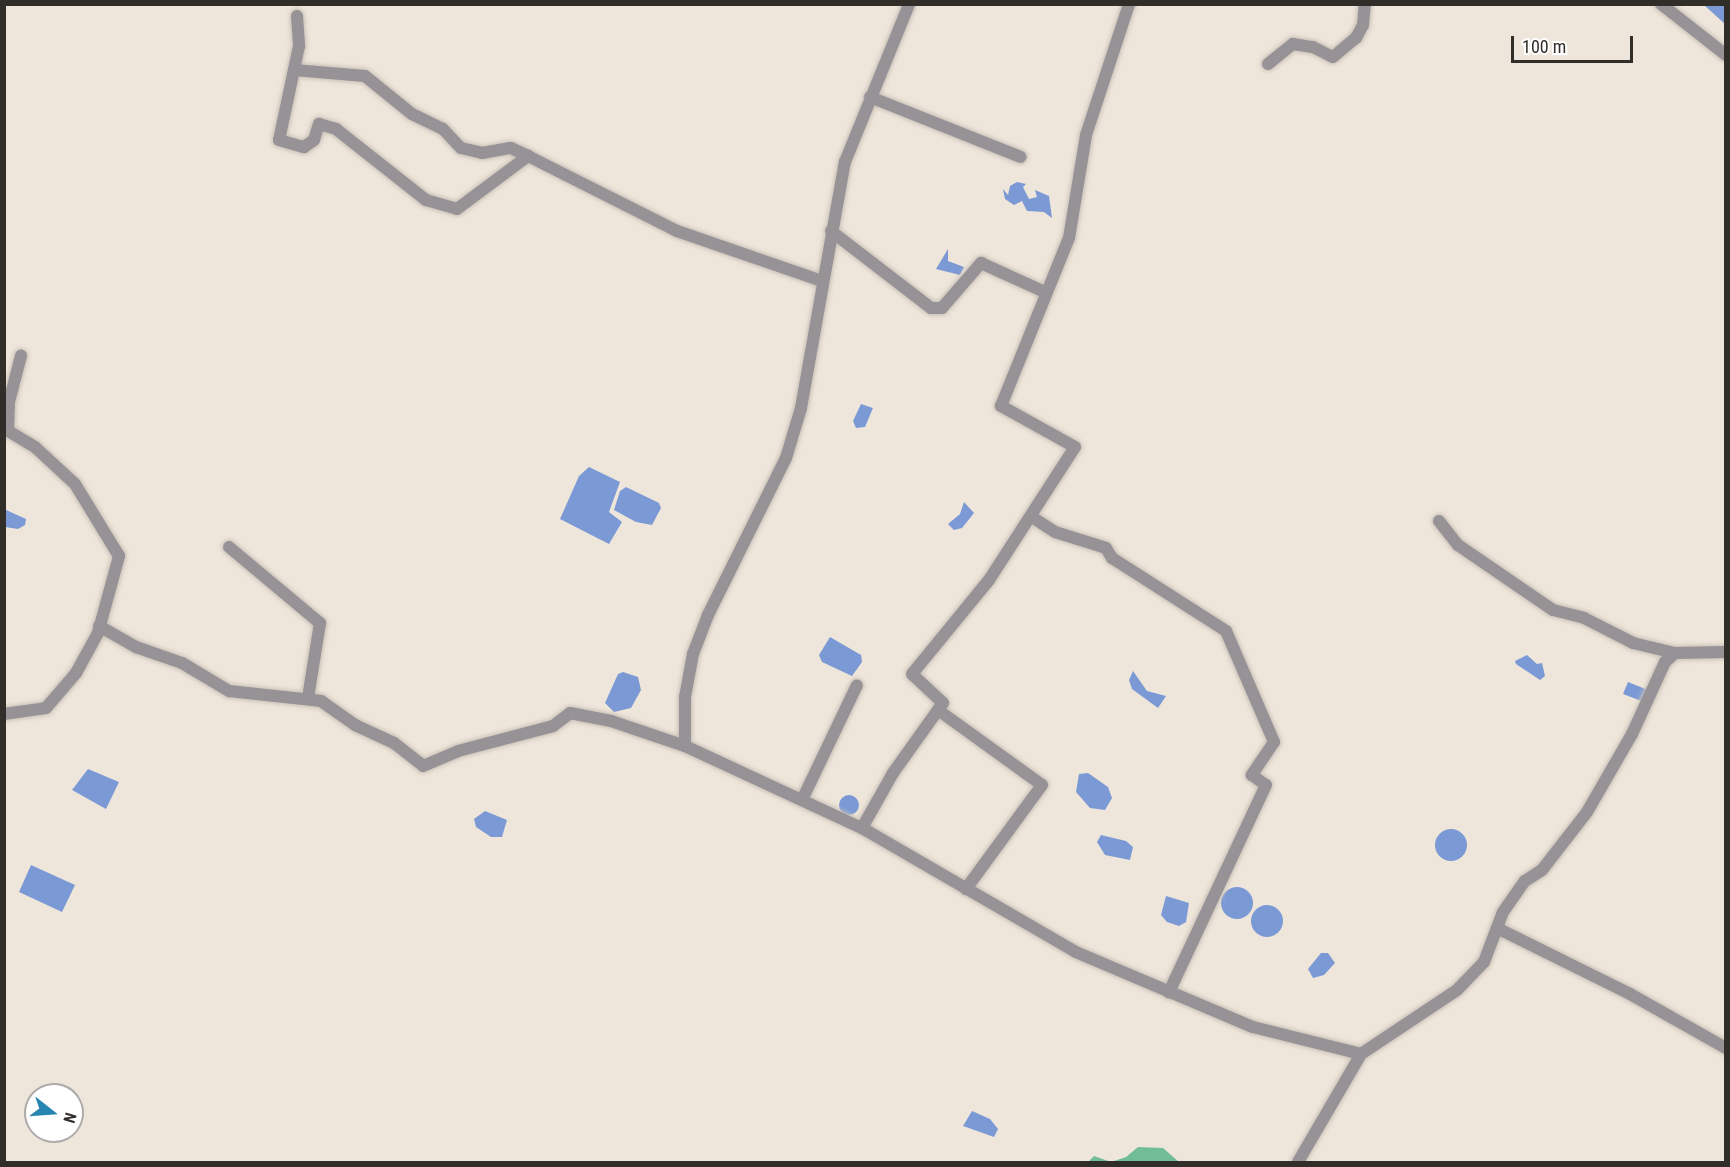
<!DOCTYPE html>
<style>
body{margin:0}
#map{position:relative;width:1730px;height:1167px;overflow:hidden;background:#efe6db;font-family:"Roboto Condensed",sans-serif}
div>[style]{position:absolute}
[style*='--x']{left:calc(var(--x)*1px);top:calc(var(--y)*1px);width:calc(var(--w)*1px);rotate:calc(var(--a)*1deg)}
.forest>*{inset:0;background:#70bd98}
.water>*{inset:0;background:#7b99d5}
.round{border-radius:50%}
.roads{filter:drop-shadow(0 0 2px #c9c1b8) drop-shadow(0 0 2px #c9c1b8)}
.minor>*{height:12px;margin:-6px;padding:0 6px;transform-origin:6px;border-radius:6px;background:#969296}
span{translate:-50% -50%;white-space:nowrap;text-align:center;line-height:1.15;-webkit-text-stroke:6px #fff;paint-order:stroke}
.frame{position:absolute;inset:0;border:6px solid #312e2a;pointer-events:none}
.north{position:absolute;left:24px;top:1083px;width:60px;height:60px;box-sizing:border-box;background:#fff;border:2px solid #adabaa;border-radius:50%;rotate:107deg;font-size:16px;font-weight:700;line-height:24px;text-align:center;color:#312e2a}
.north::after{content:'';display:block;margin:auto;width:21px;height:27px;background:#2685b1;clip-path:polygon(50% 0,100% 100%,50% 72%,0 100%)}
.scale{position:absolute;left:1511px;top:36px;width:122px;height:27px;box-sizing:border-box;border:3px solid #312e2a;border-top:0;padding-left:8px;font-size:18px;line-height:21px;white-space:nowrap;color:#312e2a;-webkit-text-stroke:4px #fff;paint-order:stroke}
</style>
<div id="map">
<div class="forest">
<i style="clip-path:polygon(1138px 1147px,1163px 1148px,1179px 1162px,1088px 1162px,1094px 1156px,1111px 1162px,1126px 1157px)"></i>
</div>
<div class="water">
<i style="clip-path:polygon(1704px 5px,1725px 5px,1725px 24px)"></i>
<i style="clip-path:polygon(1017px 182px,1026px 184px,1023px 187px,1029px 199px,1037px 197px,1035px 190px,1049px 196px,1052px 218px,1044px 212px,1027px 211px,1022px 201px,1014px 205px,1005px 199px,1003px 189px,1008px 195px,1010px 186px)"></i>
<i style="clip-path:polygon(948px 249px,948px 261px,964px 267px,960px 275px,936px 269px)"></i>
<i style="clip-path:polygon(861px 404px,873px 408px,865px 427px,856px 428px,853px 421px)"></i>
<i style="clip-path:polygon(589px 467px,620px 482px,609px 512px,622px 522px,609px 544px,560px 519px,579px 476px)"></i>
<i style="clip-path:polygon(626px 487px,659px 503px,661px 508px,652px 525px,636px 522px,614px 510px,620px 491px)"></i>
<i style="clip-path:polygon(964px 502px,974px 513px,962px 528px,954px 530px,948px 524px,960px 514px)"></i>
<i style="clip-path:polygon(4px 509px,26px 519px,25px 525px,18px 529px,5px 527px)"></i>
<i style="clip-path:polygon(830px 637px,861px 655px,862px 662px,852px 676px,822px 662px,819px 655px)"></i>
<i style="clip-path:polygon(1527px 655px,1537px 664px,1542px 663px,1545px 676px,1540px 680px,1516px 664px,1515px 661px)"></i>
<i style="clip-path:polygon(1133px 671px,1147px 691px,1166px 696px,1158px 708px,1132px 689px,1129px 680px)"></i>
<i style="clip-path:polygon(623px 672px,638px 677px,641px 690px,631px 708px,614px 712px,605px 703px,618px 674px)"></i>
<i style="clip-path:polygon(1628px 682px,1648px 690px,1644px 702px,1623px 694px)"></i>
<i style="clip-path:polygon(88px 769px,119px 782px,106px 809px,72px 790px)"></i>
<i style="clip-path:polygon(1088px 773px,1108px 787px,1112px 798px,1105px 810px,1090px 808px,1076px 792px,1079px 774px)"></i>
<i class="round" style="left:839px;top:795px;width:20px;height:20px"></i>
<i style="clip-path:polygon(485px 811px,507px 820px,502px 837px,491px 837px,476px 827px,474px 819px)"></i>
<i class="round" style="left:1435px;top:829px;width:32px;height:32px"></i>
<i style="clip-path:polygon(1101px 835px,1126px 841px,1133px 847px,1130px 860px,1105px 855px,1097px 842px)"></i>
<i style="clip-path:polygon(31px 865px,75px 885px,62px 912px,19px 892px)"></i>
<i class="round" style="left:1221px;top:887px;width:32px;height:32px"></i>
<i style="clip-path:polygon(1166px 896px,1189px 903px,1186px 922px,1179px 926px,1167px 922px,1161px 915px)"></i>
<i class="round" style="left:1251px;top:905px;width:32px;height:32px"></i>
<i style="clip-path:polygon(1321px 953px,1328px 953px,1335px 963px,1324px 975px,1313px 978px,1308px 969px)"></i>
<i style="clip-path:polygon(972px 1111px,990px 1119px,998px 1129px,994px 1137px,963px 1126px)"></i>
</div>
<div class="roads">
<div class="minor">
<i style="--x:1661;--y:4;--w:83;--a:38.1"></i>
<i style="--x:297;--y:16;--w:30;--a:86"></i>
<i style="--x:299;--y:46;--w:96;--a:102"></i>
<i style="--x:279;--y:140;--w:26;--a:16"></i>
<i style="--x:304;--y:147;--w:12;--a:-35"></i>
<i style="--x:314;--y:140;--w:17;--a:-73"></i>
<i style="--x:319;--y:124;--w:18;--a:16"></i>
<i style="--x:336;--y:129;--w:115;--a:38.3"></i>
<i style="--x:426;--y:200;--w:32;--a:16"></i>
<i style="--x:457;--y:209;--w:89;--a:-36.7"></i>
<i style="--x:528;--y:156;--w:167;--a:26.7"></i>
<i style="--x:677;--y:231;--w:153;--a:19"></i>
<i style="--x:1268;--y:64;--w:32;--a:-39"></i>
<i style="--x:1293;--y:44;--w:20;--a:9"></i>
<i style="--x:1313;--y:47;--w:22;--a:27"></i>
<i style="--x:1333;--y:57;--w:30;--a:-40"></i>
<i style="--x:1356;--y:38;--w:15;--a:-62"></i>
<i style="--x:1363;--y:25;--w:21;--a:-85"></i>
<i style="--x:294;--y:70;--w:71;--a:4.8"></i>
<i style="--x:365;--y:76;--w:60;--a:39"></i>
<i style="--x:412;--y:114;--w:34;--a:26"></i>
<i style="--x:443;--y:129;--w:26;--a:47"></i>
<i style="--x:461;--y:148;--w:22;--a:13"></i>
<i style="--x:482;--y:153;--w:29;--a:-10"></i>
<i style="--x:511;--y:148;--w:19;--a:25"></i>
<i style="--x:870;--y:97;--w:162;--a:21.7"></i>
<i style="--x:831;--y:231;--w:126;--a:37.6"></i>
<i style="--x:931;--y:308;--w:11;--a:0"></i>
<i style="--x:942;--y:308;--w:60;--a:-49.1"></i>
<i style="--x:981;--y:263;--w:70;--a:24.4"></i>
<i style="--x:1032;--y:517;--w:27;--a:33"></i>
<i style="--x:1055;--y:532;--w:53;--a:17.4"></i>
<i style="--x:1106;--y:548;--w:12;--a:59"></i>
<i style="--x:1112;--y:558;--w:135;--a:32.6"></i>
<i style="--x:1226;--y:631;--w:121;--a:66.6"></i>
<i style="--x:1274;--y:742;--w:40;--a:124"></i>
<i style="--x:1252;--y:775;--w:17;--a:36"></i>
<i style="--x:1266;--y:785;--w:229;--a:115.1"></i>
<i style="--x:1439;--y:521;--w:31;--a:52"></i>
<i style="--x:1458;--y:545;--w:115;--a:34.4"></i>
<i style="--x:1553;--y:610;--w:32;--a:14"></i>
<i style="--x:1584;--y:618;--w:55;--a:27"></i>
<i style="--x:1633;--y:643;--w:43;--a:13.4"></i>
<i style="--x:229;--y:547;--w:119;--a:39.9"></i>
<i style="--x:320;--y:623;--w:76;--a:99.1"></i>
<i style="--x:99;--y:626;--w:43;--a:29.6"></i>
<i style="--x:136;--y:647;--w:49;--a:19.2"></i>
<i style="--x:182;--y:663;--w:55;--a:30.8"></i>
<i style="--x:229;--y:691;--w:93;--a:6.2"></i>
<i style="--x:321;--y:701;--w:42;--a:35.2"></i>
<i style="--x:355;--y:725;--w:43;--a:24.8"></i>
<i style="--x:394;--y:743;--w:37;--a:38"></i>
<i style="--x:423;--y:766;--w:38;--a:-23"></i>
<i style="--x:458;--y:751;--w:98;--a:-14.7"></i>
<i style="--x:553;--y:726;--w:21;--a:-37"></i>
<i style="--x:570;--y:713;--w:42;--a:11"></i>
<i style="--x:611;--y:721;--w:78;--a:18.7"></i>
<i style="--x:685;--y:746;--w:195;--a:24.9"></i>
<i style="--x:862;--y:828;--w:247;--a:30.1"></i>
<i style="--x:1076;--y:952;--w:192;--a:23"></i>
<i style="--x:1253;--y:1027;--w:111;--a:14"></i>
<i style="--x:938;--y:710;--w:128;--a:35.8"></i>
<i style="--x:1042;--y:785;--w:129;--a:126.2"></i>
<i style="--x:4;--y:714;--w:42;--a:-8.1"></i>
<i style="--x:46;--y:708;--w:46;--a:-49.4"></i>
<i style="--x:76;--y:673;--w:46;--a:-61.2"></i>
<i style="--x:98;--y:633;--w:80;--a:-74.7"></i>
<i style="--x:119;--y:556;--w:84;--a:-121.4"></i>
<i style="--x:75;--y:484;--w:54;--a:-137.2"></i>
<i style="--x:35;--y:447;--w:31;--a:-149"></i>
<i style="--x:8;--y:431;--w:29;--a:-88"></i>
<i style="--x:9;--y:402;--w:48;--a:-75.4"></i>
<i style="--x:685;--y:746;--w:49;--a:-90"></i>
<i style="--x:685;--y:697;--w:44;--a:-79.5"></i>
<i style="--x:693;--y:654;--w:42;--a:-69"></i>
<i style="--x:708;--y:615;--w:175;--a:-63.6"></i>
<i style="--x:786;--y:458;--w:52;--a:-73.3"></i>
<i style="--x:801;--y:408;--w:250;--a:-79.9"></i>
<i style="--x:845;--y:162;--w:170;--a:-67.9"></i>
<i style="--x:802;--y:800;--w:127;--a:-64.4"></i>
<i style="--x:862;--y:828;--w:63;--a:-60.6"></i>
<i style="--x:893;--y:773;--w:86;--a:-54.5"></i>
<i style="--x:943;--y:703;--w:42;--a:-136.9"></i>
<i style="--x:912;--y:674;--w:122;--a:-50.7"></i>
<i style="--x:989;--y:580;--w:158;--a:-57.1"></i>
<i style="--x:1075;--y:447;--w:85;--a:-151"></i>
<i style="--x:1001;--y:406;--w:181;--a:-68"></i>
<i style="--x:1069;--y:238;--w:104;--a:-80.6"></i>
<i style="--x:1086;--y:135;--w:138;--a:-71.8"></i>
<i style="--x:1497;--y:928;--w:148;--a:26.4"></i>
<i style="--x:1630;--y:994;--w:110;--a:29.4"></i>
<i style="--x:1298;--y:1162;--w:125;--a:-59.7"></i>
<i style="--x:1361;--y:1054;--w:115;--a:-33.7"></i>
<i style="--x:1457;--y:990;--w:39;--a:-46"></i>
<i style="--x:1484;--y:962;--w:53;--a:-69.2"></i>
<i style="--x:1503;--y:912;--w:38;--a:-55"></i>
<i style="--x:1525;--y:881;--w:20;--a:-33"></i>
<i style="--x:1542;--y:870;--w:73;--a:-52.2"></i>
<i style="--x:1587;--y:812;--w:90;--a:-60"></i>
<i style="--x:1632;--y:734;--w:79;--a:-65.4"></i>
<i style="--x:1665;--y:662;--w:13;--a:-42"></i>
<i style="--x:1675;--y:653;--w:51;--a:-1.1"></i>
</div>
</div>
<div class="frame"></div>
<div class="north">N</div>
<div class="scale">100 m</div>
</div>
